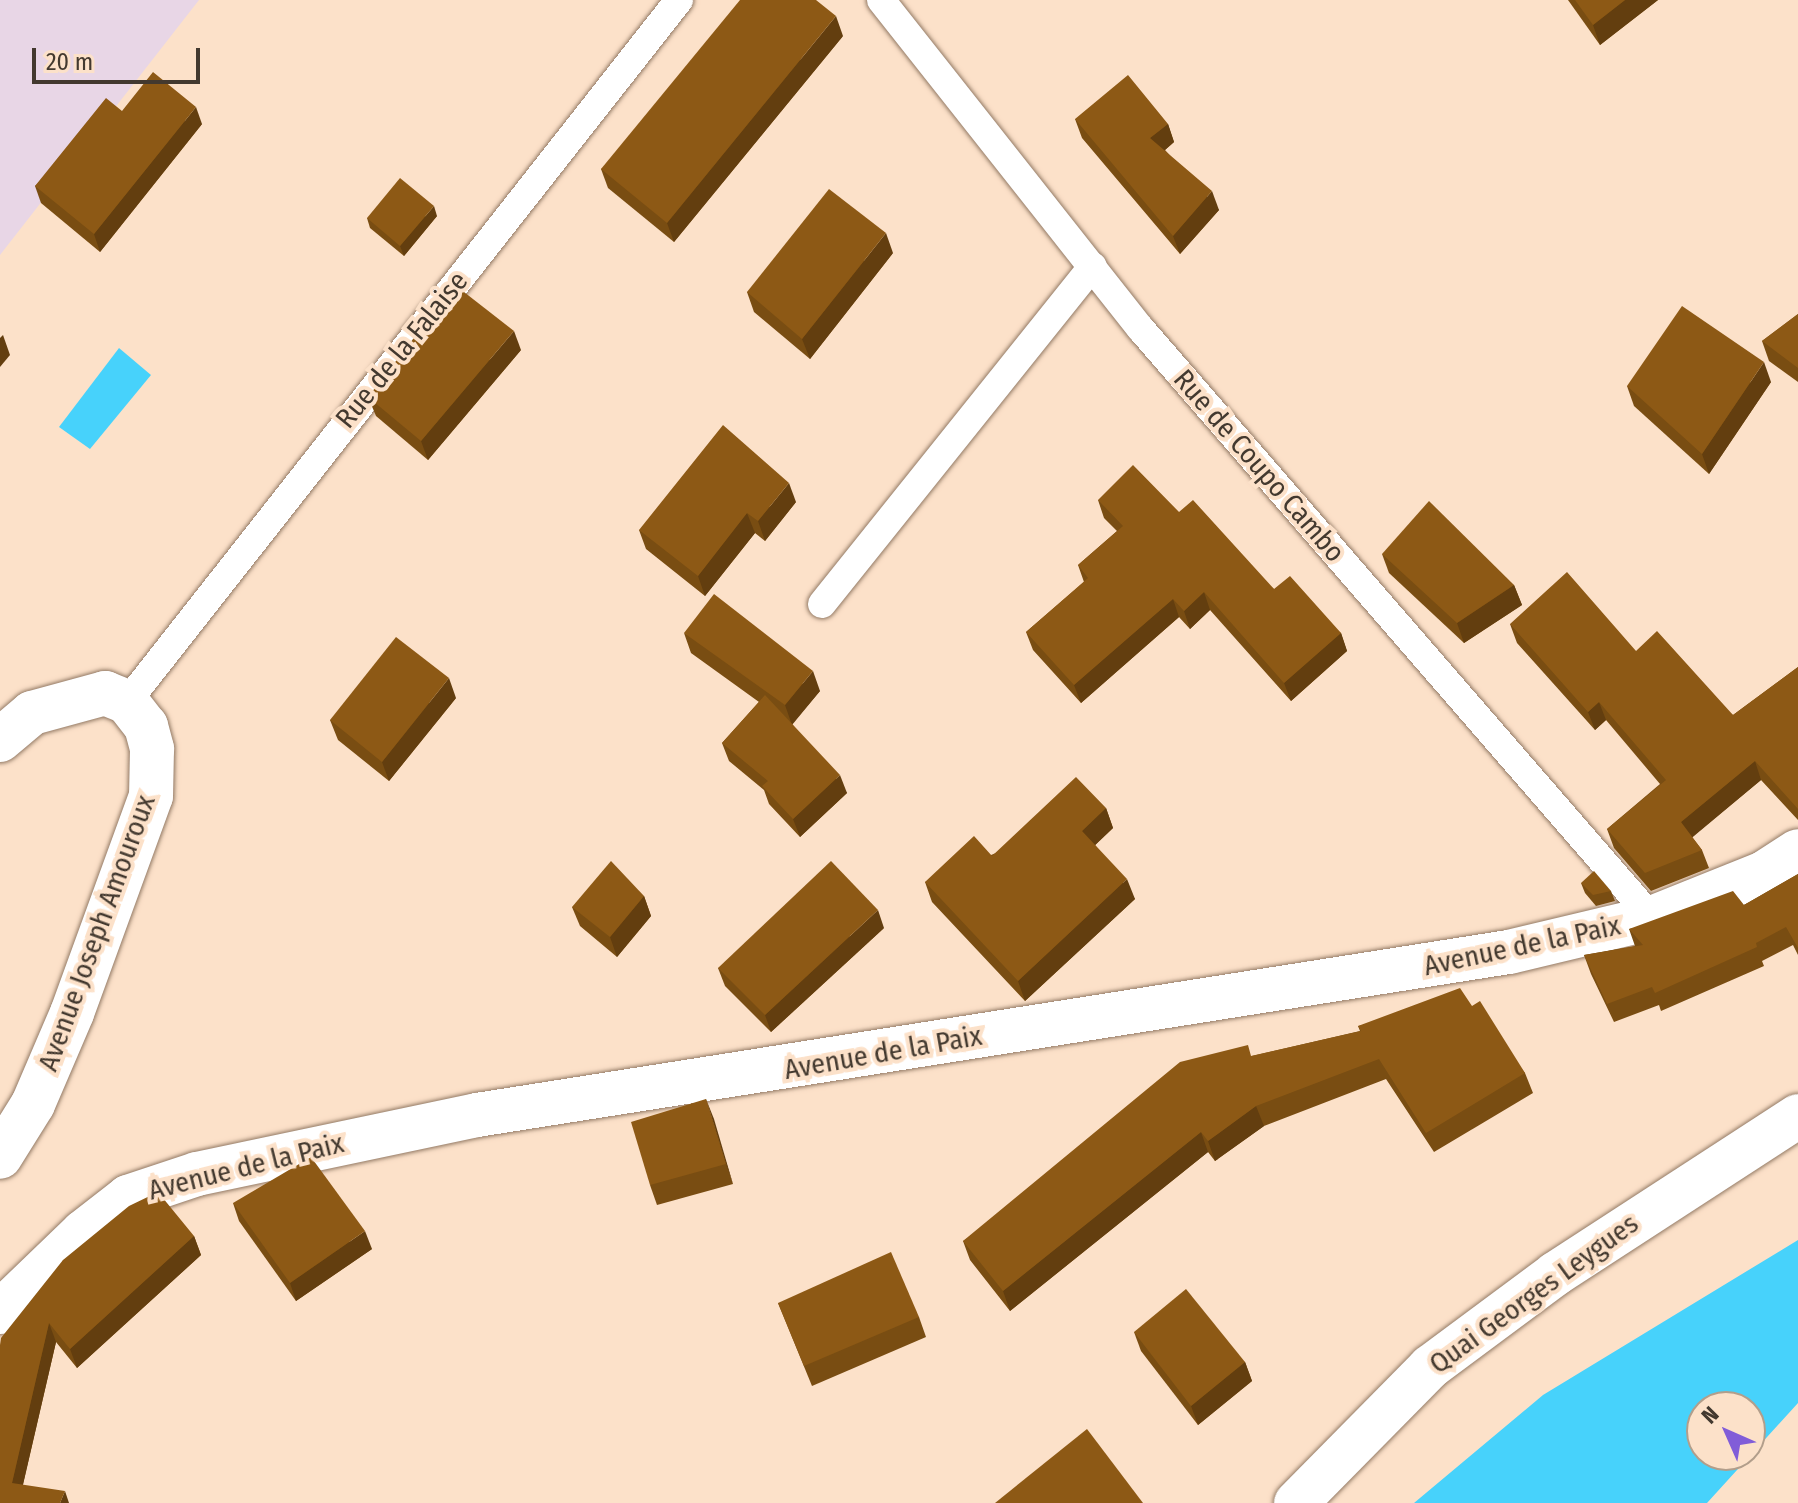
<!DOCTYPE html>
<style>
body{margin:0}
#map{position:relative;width:1798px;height:1503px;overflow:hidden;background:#fce1c9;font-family:"Fira Sans Condensed",sans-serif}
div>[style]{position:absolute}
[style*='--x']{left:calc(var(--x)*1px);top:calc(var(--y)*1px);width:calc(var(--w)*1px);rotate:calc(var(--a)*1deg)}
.education>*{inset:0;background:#e8d6e6}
.water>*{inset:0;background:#47d2fb}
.roads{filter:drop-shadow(0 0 2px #937a65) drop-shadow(0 0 2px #937a65)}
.service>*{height:28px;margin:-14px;padding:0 14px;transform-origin:14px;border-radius:14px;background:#fff}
.minor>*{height:44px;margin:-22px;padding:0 22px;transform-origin:22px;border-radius:22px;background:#fff}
.wall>*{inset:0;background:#794d12}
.shaded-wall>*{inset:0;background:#633e0f}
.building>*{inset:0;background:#8d5915}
span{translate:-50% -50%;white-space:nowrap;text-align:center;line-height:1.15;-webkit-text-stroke:8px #fce1c9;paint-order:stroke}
.street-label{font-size:28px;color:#43392f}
.north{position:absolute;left:1686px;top:1391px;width:80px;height:80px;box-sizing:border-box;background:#fce1c9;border:2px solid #b29e8b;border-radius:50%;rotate:315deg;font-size:22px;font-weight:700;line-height:32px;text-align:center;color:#43392f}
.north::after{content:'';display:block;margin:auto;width:28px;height:36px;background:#815dd8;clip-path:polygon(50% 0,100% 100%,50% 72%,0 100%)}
.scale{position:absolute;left:32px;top:48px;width:168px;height:36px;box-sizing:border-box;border:4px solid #43392f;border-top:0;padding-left:10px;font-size:24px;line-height:28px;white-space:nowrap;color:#43392f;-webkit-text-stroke:6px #fce1c9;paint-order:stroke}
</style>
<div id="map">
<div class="education">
<i style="clip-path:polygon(0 0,199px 0,0 255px)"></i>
</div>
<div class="water">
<i style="clip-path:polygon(119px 348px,151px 375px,90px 449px,59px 427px)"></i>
<i style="clip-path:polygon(evenodd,1798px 1240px,1798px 1403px,1707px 1503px,1414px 1503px,1543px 1395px,1798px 1240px,1750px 1407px,1750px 1455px,1702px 1455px,1702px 1407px,1750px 1407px)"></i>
</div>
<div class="roads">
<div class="service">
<i style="--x:881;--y:0;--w:419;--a:51.7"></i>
<i style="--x:1141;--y:329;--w:780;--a:49.06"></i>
<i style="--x:822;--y:604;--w:433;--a:-51.3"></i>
<i style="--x:127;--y:702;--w:893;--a:-51.82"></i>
</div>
<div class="minor">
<i style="--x:0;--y:740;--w:42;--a:-40.2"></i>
<i style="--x:32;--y:713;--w:76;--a:-15.3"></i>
<i style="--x:105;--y:693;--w:24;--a:22"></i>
<i style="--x:127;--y:702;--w:31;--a:52"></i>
<i style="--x:146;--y:726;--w:24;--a:75"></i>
<i style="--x:152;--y:749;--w:47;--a:91.2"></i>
<i style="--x:151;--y:796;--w:231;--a:110"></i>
<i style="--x:72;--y:1013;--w:99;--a:113.2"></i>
<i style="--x:33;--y:1104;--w:62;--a:121.9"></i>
<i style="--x:0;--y:1312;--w:115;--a:-43.9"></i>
<i style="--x:83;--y:1232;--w:57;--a:-37.9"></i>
<i style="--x:128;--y:1197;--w:73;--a:-18.4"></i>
<i style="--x:197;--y:1174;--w:286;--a:-11.9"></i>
<i style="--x:477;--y:1115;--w:1045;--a:-8.98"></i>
<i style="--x:1509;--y:952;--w:147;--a:-13.4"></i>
<i style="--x:1652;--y:918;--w:121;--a:-21.9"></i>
<i style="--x:1764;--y:873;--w:40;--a:-32.9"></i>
<i style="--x:1296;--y:1503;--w:191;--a:-45.4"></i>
<i style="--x:1430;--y:1367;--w:156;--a:-36.6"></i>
<i style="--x:1555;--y:1274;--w:290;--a:-33"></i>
</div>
</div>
<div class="wall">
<i style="clip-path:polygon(1568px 0,1658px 0,1600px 45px)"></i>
<i style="clip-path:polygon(843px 36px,674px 242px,608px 188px,601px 169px)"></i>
<i style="clip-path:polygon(122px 111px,202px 124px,100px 252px,41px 203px,35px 186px)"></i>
<i style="clip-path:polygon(1075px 119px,1168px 124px,1174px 142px,1165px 150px,1219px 210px,1180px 254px,1082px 138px)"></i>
<i style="clip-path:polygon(437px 216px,404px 256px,370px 228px,367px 218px)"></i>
<i style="clip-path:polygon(893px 253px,810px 359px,754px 312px,747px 292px)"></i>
<i style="clip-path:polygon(1798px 314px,1798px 382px,1769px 361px,1762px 341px)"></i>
<i style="clip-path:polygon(521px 350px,428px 460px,376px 416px,368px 397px)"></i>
<i style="clip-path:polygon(1771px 382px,1709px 474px,1634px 406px,1627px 386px)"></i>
<i style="clip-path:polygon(1098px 500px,1179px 512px,1274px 589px,1341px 633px,1347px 651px,1291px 701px,1210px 610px,1190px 629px,1179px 617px,1081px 703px,1033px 650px,1026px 632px,1084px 582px,1078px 565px,1117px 531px,1104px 518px)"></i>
<i style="clip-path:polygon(796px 502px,765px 541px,755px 533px,705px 596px,646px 549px,639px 530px)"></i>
<i style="clip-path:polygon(1382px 554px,1514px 585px,1522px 605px,1464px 643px,1389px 573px)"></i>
<i style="clip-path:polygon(1510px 624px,1636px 651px,1733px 715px,1798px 667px,1798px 820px,1761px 780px,1692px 837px,1702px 850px,1709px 868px,1651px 891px,1614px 848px,1607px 829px,1660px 784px,1606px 720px,1595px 730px,1517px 643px)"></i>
<i style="clip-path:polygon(684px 633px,820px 691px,792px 724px,847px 793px,800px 837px,769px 804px,764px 790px,729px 761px,722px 743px,759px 702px,691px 653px)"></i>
<i style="clip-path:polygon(456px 698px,389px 781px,338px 740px,330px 720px)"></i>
<i style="clip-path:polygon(1106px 808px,1113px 828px,1095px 845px,1135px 899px,1025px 1001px,932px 902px,925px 882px)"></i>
<i style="clip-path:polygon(1798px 874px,1798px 955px,1793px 945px,1762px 961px,1764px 966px,1661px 1011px,1659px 1005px,1614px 1022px,1591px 974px,1584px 955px,1635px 946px,1629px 929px,1744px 905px)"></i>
<i style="clip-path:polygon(1581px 883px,1611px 891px,1615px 901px,1596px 906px,1585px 893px)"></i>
<i style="clip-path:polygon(644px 896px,651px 916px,617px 957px,580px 926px,572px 907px)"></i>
<i style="clip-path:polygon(884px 928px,771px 1032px,725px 986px,718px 968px)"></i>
<i style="clip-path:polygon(1472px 1006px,1525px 1073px,1533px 1093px,1434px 1152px,1386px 1079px,1264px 1126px,1215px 1161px,1208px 1152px,1010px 1311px,970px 1260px,963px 1241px,1252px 1056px,1360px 1031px,1358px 1026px)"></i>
<i style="clip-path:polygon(706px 1099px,733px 1184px,657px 1205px,650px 1185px)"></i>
<i style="clip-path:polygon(233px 1203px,372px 1249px,296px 1301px,239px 1221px)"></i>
<i style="clip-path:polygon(194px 1236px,201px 1255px,77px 1368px,56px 1342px,23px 1484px,0 1503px,63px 1260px)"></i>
<i style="clip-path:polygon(778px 1303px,919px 1317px,926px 1337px,812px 1386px)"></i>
<i style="clip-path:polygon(1134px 1332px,1245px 1362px,1252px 1381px,1198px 1425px,1141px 1351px)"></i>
</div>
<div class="shaded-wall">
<i style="clip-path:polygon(1625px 0,1658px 0,1600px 45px,1593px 25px)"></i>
<i style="clip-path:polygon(836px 16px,843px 36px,674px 242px,667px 223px)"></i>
<i style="clip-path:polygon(196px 107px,202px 124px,100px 252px,94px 234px)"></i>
<i style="clip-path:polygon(1168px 124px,1174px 142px,1157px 157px,1150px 138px)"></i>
<i style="clip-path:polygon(1212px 191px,1219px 210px,1180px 254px,1173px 236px)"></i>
<i style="clip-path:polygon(434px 206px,437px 216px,404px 256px,400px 246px)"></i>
<i style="clip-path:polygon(886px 233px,893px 253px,810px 359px,802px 339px)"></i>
<i style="clip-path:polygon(514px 331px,521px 350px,428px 460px,421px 441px)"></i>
<i style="clip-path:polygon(3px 335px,10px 355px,0 367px,0 338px)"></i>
<i style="clip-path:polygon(1764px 362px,1771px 382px,1709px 474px,1702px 454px)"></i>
<i style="clip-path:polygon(789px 483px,796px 502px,765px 541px,758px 521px)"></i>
<i style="clip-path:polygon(747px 513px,755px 533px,705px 596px,698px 576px)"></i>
<i style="clip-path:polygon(1514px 585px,1522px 605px,1464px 643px,1457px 623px)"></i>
<i style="clip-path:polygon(1204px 592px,1210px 610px,1190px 629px,1184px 611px)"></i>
<i style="clip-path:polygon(1173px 599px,1179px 617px,1081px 703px,1074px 685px)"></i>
<i style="clip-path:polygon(1341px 633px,1347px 651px,1291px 701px,1284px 683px)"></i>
<i style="clip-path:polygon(813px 671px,820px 691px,792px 725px,785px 705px)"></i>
<i style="clip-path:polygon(449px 678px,456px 698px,389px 781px,382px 762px)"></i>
<i style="clip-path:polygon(1599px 702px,1606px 720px,1595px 730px,1588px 712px)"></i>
<i style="clip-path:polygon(1755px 761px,1761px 780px,1688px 841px,1681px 822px)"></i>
<i style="clip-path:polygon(840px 775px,847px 793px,800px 837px,793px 819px)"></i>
<i style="clip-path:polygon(1106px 808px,1113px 828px,1089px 851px,1082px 831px)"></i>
<i style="clip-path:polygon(1127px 879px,1135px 899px,1025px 1001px,1018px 981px)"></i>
<i style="clip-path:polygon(644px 896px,651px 916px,617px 957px,610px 937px)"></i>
<i style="clip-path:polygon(878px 910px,884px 928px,771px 1032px,765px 1015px)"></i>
<i style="clip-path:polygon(706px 1099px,714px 1119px,733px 1184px,726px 1164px)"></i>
<i style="clip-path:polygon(1256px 1106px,1264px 1126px,1215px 1161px,1208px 1141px)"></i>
<i style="clip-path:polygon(1201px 1132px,1208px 1152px,1010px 1311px,1003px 1291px)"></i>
<i style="clip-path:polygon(365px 1231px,372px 1249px,296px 1301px,290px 1283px)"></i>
<i style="clip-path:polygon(194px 1236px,201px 1255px,77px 1368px,70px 1349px)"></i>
<i style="clip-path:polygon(49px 1323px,56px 1342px,19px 1502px,12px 1483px)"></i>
<i style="clip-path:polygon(1245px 1362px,1252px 1381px,1198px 1425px,1191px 1406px)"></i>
<i style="clip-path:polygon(65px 1491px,69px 1503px,60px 1503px)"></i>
</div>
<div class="building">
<i style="clip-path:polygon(740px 0,816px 0,836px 16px,667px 223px,601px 169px)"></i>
<i style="clip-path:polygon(1575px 0,1625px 0,1593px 25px)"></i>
<i style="clip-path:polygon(153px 72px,196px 107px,94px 234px,35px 186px,106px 98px,122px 111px)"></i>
<i style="clip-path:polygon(1128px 75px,1168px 124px,1150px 138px,1212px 191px,1173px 236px,1075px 119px)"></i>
<i style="clip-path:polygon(400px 178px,434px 206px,400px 246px,367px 218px)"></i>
<i style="clip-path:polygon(829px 189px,886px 233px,802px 339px,747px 292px)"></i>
<i style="clip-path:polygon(455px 285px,514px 331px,421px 441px,368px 397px)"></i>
<i style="clip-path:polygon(1682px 306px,1764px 362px,1702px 454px,1627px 386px)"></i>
<i style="clip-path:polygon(1798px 314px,1798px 368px,1762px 341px)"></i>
<i style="clip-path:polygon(723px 425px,789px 483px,758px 521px,747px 513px,698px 576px,639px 530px)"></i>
<i style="clip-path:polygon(1133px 465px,1179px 512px,1193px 500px,1274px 589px,1290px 576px,1341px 633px,1284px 683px,1204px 592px,1184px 611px,1173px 599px,1074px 685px,1026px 632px,1088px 578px,1078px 565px,1123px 526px,1098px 500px)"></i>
<i style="clip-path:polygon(1429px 501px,1514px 585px,1457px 623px,1382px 554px)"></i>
<i style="clip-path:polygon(1567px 572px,1636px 651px,1657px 631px,1733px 715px,1798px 667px,1798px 809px,1755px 761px,1681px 822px,1702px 850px,1645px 873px,1607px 829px,1666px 780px,1599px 702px,1588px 712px,1510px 624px)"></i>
<i style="clip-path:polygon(714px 594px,813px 671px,785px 705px,684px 633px)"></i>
<i style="clip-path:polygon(396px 637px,449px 678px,382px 762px,330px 720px)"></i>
<i style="clip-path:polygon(765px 695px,840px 775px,793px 819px,762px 786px,768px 781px,722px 743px)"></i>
<i style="clip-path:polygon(1076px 777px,1106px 808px,1082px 831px,1127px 879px,1018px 981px,925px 882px,974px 836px,992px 856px)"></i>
<i style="clip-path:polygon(611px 861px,644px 896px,610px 937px,572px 907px)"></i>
<i style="clip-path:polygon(831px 861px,878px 910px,765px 1015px,718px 968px)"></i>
<i style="clip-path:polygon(1594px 871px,1611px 891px,1593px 895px,1581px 883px)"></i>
<i style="clip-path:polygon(1798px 874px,1798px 948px,1786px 927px,1756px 943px,1757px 947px,1655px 993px,1652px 987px,1607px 1004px,1584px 955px,1643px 945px,1629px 929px,1733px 891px,1744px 905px)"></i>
<i style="clip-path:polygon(1460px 988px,1472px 1006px,1480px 1001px,1525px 1073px,1426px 1133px,1379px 1059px,1256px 1106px,1208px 1141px,1201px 1132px,1003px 1291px,963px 1241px,1180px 1062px,1248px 1045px,1251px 1056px,1361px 1031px,1358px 1026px)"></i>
<i style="clip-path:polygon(706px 1099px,726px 1164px,650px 1185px,631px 1122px)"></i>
<i style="clip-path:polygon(311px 1157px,365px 1231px,290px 1283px,233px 1203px)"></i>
<i style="clip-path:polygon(158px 1192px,194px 1236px,70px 1349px,49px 1323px,12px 1483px,65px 1491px,60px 1503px,0 1503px,0 1345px,1px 1338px,63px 1260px,129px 1206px)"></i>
<i style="clip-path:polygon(891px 1252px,919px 1317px,804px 1366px,778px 1303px)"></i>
<i style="clip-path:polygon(1186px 1289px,1245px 1362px,1191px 1406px,1134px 1332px)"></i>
<i style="clip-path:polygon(1087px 1429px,1143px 1503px,995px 1503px)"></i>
</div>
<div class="street-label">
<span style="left:402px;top:350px;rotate:-51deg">Rue de la Falaise</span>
<span style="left:1259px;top:466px;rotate:49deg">Rue de Coupo Cambo</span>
<span style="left:97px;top:933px;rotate:-70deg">Avenue Joseph Amouroux</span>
<span style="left:1522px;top:946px;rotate:-12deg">Avenue de la Paix</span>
<span style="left:883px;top:1053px;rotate:-10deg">Avenue de la Paix</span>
<span style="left:246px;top:1167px;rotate:-14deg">Avenue de la Paix</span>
<span style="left:1534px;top:1294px;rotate:-36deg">Quai Georges Leygues</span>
</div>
<div class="north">N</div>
<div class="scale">20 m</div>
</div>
